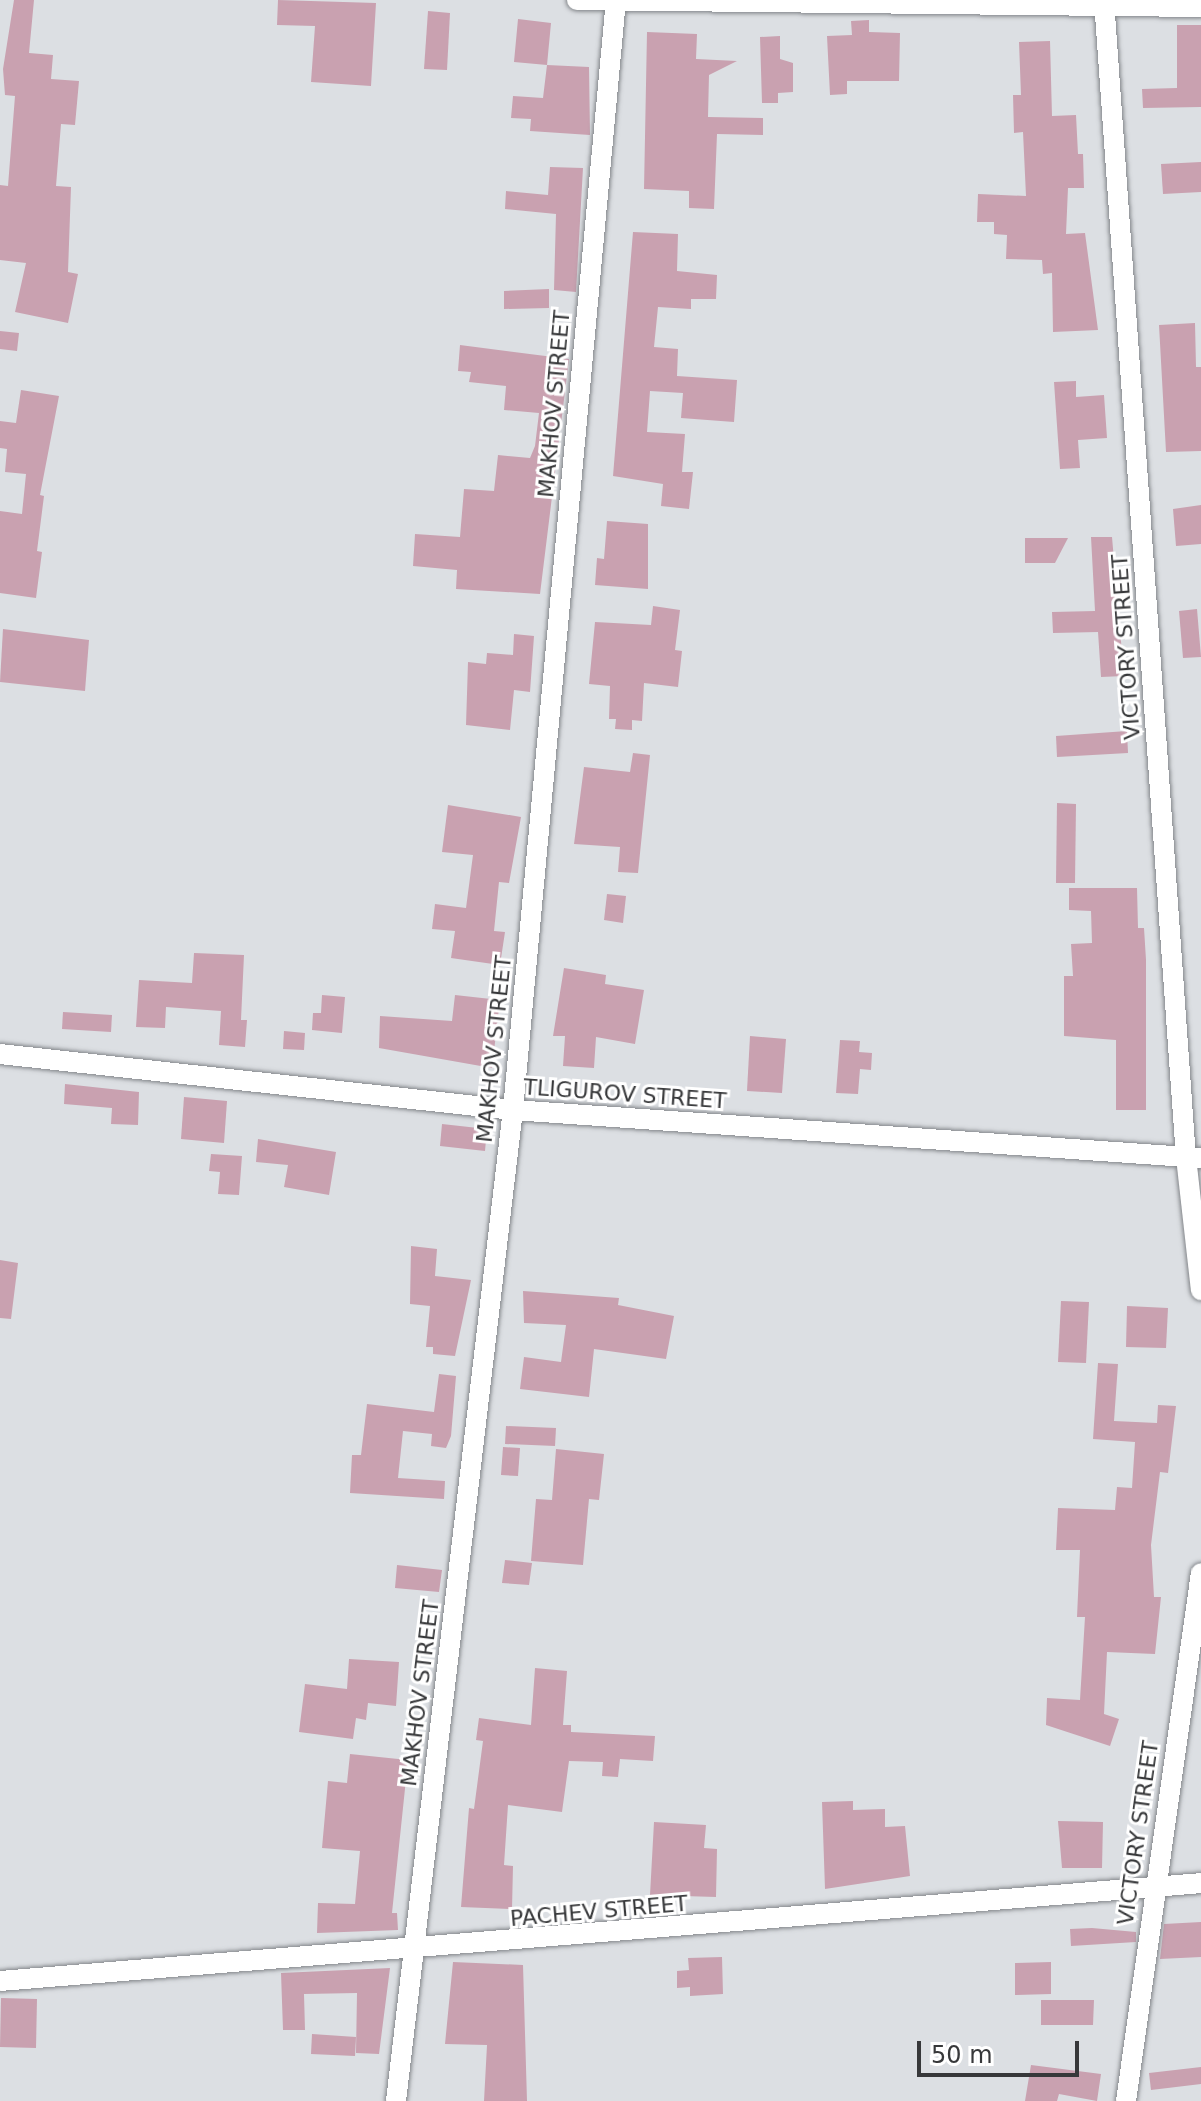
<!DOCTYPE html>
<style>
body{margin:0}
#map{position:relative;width:1201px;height:2101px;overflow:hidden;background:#dcdfe3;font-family:"DejaVu Sans",sans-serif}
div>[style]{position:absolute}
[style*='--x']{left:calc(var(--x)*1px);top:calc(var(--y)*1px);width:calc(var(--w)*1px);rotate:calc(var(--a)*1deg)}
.building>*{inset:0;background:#c9a1b0}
.roads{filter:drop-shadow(0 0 2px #83868a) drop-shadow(0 0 2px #83868a)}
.minor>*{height:20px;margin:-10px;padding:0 10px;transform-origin:10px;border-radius:10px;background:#fff}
span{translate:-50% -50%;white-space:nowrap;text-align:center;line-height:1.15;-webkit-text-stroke:6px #fff;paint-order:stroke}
.street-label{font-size:22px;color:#37383a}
.scale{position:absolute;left:917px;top:2041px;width:162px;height:36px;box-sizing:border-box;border:4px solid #37383a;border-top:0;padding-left:10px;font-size:24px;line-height:28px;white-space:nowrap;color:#37383a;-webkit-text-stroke:6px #fff;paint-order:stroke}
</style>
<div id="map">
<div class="building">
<i style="clip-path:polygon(14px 0,34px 0,29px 53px,53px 55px,51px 79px,79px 81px,75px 125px,61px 124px,56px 186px,71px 187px,68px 272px,78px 274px,68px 323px,15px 312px,26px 263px,0 260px,0 185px,8px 186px,15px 96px,5px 95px,3px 69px)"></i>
<i style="clip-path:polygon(278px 0,376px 3px,371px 86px,311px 82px,315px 26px,277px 25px)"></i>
<i style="clip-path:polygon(428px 11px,450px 13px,447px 70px,424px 69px)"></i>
<i style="clip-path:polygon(518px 19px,551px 23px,547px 65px,514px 62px)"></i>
<i style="clip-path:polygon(869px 20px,869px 32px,900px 33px,899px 81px,847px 81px,847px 94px,830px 95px,827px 36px,852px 35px,851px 21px)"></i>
<i style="clip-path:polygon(1177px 25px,1201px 25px,1201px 107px,1143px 108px,1142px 89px,1177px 88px)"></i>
<i style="clip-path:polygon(647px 32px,697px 34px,696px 59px,737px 61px,709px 75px,708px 117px,763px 118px,763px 135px,717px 134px,714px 209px,689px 208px,689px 191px,644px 189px)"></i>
<i style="clip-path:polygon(780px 36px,780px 59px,793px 63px,793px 92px,778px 93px,778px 103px,762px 103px,760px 37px)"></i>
<i style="clip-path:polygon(1050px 41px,1052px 116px,1076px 115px,1078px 154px,1083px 154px,1084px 188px,1068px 188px,1066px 234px,1085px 233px,1098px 330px,1053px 332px,1052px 273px,1043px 274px,1042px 260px,1006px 259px,1007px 235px,994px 234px,994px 222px,977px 222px,978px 194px,1026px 196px,1023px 132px,1014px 133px,1013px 95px,1021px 95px,1019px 42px)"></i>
<i style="clip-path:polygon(547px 65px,589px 67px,590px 135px,530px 131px,531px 119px,511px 118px,513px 96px,543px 98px)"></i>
<i style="clip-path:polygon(1201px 162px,1201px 192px,1163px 194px,1161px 164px)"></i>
<i style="clip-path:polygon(550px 167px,583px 168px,576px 292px,554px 290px,556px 214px,505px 209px,506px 191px,548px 195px)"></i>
<i style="clip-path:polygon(633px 232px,678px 234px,677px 271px,717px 275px,716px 299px,691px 299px,691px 309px,658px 307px,654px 347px,678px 349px,677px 376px,737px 380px,734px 422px,681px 418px,683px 393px,650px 391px,647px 432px,685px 434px,682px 472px,693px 472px,689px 509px,661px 506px,663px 484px,613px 476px)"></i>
<i style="clip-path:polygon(549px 289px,549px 308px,504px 309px,504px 291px)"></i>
<i style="clip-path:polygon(1195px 323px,1196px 367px,1201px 367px,1201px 451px,1166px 452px,1159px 325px)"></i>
<i style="clip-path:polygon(0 331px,19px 333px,17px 351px,0 349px)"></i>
<i style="clip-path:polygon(460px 345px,569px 359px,540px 594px,456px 589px,457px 570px,413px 566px,415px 534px,460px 537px,464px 489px,494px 491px,498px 455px,530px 458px,535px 446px,539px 413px,504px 410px,506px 386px,469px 382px,471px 372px,458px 371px)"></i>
<i style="clip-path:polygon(1076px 381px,1076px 397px,1104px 395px,1107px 438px,1078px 440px,1080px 468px,1060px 469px,1054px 382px)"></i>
<i style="clip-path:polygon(21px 390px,59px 396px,40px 495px,44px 496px,37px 551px,42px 552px,36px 598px,0 593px,0 511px,22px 514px,26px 474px,5px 472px,7px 449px,0 448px,0 421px,16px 423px)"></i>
<i style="clip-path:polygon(1201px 505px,1201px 544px,1176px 546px,1173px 509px)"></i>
<i style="clip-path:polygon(607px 521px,648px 524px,648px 589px,595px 585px,597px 558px,604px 559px)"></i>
<i style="clip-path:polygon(1091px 537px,1112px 537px,1124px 676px,1101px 677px,1098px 632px,1053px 633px,1052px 612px,1095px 611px)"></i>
<i style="clip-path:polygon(1025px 538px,1068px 538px,1055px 563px,1025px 563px)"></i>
<i style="clip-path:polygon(653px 606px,680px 610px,675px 650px,682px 651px,678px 687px,644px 683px,642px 721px,632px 720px,632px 730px,615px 729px,616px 719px,609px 719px,610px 686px,589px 684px,595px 622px,651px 625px)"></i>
<i style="clip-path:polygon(1197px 609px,1201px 657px,1183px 658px,1179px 611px)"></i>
<i style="clip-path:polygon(3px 629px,89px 640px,85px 691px,0 682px)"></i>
<i style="clip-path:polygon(514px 634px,534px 636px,530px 692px,514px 690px,510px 730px,466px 725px,468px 662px,486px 664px,487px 653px,513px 655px)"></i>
<i style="clip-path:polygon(1127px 731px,1128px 753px,1057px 757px,1056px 736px)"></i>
<i style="clip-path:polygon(633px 753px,650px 755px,638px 873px,618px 872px,620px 847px,574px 844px,584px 767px,630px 772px)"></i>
<i style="clip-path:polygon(1057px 803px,1076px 804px,1075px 883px,1056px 883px)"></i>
<i style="clip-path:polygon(448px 805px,521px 817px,509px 883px,499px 882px,494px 931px,505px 932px,500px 965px,451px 958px,455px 931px,432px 929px,435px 904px,466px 908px,473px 855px,442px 852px)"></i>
<i style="clip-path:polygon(1069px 888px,1137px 888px,1138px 928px,1144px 928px,1146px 960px,1146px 1110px,1116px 1110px,1116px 1040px,1064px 1036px,1064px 976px,1073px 976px,1071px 944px,1092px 943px,1091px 911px,1069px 910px)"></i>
<i style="clip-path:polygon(607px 894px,626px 896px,623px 923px,604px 920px)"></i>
<i style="clip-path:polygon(194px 953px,244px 955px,241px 1020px,247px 1020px,245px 1047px,219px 1045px,221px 1011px,166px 1007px,165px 1028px,136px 1027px,139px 980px,192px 983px)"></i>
<i style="clip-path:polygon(564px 968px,606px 975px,605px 984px,644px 990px,635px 1044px,596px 1037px,594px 1068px,563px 1066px,565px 1036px,553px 1036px)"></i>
<i style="clip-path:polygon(322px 995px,345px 997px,342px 1033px,312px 1030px,313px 1013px,321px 1013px)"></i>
<i style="clip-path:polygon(455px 995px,500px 1000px,492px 1068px,379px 1048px,380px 1016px,452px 1021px)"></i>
<i style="clip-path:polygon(63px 1012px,112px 1015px,111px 1032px,62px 1029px)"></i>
<i style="clip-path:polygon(284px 1031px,305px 1033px,304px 1050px,283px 1049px)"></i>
<i style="clip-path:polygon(750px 1036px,786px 1039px,782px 1093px,747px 1091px)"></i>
<i style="clip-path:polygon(840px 1040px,860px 1041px,859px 1052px,872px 1053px,871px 1070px,860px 1069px,858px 1094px,836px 1093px)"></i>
<i style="clip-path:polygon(65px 1084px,139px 1092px,138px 1125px,111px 1124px,112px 1108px,64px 1104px)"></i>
<i style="clip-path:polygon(184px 1097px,227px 1101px,224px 1143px,181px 1139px)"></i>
<i style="clip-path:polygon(442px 1124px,487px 1129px,485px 1151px,440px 1146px)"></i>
<i style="clip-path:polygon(258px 1139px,336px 1152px,329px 1195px,284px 1187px,288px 1165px,256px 1162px)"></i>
<i style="clip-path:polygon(211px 1154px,242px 1156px,239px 1195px,218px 1194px,220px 1172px,209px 1171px)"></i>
<i style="clip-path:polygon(411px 1246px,437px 1249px,435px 1276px,471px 1280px,455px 1356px,433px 1354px,433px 1347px,426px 1347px,430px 1306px,410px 1304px)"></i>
<i style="clip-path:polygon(0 1260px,18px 1263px,11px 1319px,0 1318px)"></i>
<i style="clip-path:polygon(523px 1291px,619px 1298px,618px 1305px,674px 1316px,666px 1359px,594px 1349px,589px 1397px,520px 1389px,524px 1357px,561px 1362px,566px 1325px,524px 1323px)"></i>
<i style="clip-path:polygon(1061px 1301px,1089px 1302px,1086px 1363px,1058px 1362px)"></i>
<i style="clip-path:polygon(1127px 1306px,1168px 1308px,1166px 1348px,1126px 1347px)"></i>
<i style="clip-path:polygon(1098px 1363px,1118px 1364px,1114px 1421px,1157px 1423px,1158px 1405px,1176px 1406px,1168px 1473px,1160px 1472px,1151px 1545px,1154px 1597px,1161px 1597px,1155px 1654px,1107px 1652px,1104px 1714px,1119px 1719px,1110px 1746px,1046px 1725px,1047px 1698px,1080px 1700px,1085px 1617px,1077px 1617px,1080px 1550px,1056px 1550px,1058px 1508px,1115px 1510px,1117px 1487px,1132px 1488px,1135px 1442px,1093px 1439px)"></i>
<i style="clip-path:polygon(439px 1374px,456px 1376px,451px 1436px,446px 1448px,431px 1446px,432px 1434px,403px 1431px,398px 1478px,445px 1481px,444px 1499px,350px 1493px,352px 1455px,361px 1455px,367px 1404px,434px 1412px)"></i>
<i style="clip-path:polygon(506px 1426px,556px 1428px,555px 1446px,505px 1444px)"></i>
<i style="clip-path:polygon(503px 1447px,520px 1448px,518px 1476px,501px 1475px)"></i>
<i style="clip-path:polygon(556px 1449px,604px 1454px,599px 1500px,589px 1499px,583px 1565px,531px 1561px,536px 1499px,552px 1500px)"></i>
<i style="clip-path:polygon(505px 1560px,532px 1563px,529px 1585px,502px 1583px)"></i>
<i style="clip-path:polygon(397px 1565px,442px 1570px,439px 1592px,395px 1588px)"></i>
<i style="clip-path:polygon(349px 1659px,399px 1662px,396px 1706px,368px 1703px,366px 1720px,356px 1718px,353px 1739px,299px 1732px,305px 1684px,347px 1689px)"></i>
<i style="clip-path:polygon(535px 1668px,567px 1671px,563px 1725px,571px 1725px,571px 1732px,655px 1736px,653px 1761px,620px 1759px,618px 1777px,602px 1776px,603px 1762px,569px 1761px,562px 1812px,508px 1805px,504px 1865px,513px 1866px,512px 1909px,461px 1907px,469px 1808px,474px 1809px,483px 1741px,476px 1740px,479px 1718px,531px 1725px)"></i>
<i style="clip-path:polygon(350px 1754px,408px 1760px,392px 1913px,397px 1913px,398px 1930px,317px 1933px,318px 1903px,355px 1904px,360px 1851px,322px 1848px,328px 1781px,347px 1783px)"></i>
<i style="clip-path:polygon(853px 1801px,853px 1810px,885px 1809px,885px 1827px,905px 1826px,910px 1876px,825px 1889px,822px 1802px)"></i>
<i style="clip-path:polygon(1058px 1821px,1103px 1822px,1102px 1868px,1062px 1868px)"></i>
<i style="clip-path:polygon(654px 1822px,706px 1825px,704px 1848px,717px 1849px,716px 1897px,650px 1895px)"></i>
<i style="clip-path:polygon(1201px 1922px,1201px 1957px,1160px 1959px,1164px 1924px)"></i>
<i style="clip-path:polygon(1092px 1928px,1136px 1932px,1136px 1942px,1071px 1946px,1070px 1929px)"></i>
<i style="clip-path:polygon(722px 1957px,723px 1994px,690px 1996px,690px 1987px,677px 1988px,677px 1971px,689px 1970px,688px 1958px)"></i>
<i style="clip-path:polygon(453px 1962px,523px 1965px,527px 2101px,484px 2101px,487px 2045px,445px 2044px)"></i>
<i style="clip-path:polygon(1051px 1962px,1051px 1994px,1015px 1995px,1015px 1963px)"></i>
<i style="clip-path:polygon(390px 1968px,379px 2054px,356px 2053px,357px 1993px,304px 1994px,305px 2030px,283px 2030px,281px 1973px)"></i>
<i style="clip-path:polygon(1px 1998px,37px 1999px,36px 2048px,0 2047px)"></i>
<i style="clip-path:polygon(1041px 2000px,1094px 2000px,1093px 2025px,1041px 2025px)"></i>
<i style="clip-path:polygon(312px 2034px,356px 2037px,355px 2056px,311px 2054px)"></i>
<i style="clip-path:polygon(1031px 2065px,1101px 2074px,1097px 2101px,1059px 2094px,1057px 2101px,1025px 2101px)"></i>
<i style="clip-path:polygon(1201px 2067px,1201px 2084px,1151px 2090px,1149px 2073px)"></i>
</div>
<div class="roads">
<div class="minor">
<i style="--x:577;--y:0;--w:624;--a:0.64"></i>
<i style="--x:1104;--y:0;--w:1160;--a:85.95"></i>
<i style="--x:1186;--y:1157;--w:134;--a:83.6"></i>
<i style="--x:0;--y:1054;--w:516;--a:6.23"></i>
<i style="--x:513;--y:1110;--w:690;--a:3.99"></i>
<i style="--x:0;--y:1981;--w:1205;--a:-4.66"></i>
<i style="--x:396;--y:2101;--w:998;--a:-83.27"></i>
<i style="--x:513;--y:1110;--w:1115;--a:-84.7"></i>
<i style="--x:1126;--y:2101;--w:533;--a:-81.92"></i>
</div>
</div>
<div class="street-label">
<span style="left:554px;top:404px;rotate:-85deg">MAKHOV STREET</span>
<span style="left:1126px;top:647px;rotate:-94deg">VICTORY STREET</span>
<span style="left:494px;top:1049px;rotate:-84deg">MAKHOV STREET</span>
<span style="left:625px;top:1094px;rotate:4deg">TLIGUROV STREET</span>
<span style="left:420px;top:1693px;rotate:-83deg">MAKHOV STREET</span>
<span style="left:1138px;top:1833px;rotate:-82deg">VICTORY STREET</span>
<span style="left:599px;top:1911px;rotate:-5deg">PACHEV STREET</span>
</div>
<div class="scale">50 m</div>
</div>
